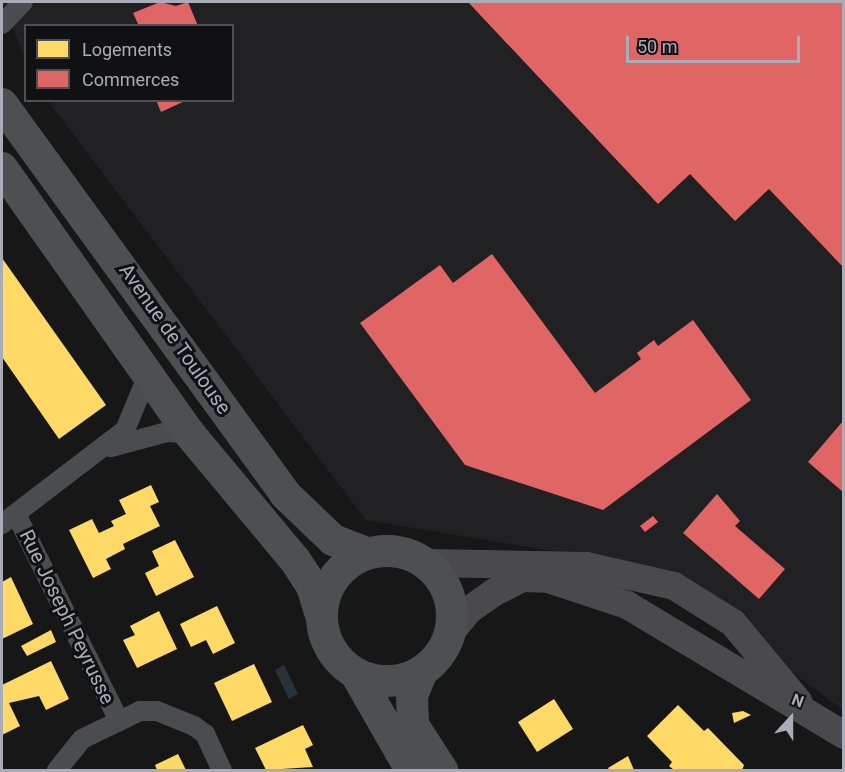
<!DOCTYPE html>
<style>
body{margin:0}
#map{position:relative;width:845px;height:772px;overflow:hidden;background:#171717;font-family:Roboto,sans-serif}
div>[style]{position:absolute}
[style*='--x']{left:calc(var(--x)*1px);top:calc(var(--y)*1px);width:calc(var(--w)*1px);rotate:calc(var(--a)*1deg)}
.built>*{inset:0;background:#212123}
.water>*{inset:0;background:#2a3239}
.homes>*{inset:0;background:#ffd966}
.shops>*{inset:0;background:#e06666}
.street>*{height:20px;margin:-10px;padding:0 10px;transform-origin:10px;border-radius:10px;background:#4b4c50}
.secondary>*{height:28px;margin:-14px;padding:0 14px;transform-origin:14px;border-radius:14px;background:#4a4a4e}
.primary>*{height:32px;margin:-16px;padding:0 16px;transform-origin:16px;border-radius:16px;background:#4d4f52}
.primary>.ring{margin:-16px;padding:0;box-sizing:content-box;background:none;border:32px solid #4d4f52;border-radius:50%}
span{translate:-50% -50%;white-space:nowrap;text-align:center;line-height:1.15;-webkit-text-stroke:6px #111113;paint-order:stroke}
.street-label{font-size:20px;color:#a8adb8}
.frame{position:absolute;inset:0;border:3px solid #a8adb8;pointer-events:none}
.legend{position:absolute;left:24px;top:24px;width:210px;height:78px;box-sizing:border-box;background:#111113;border:2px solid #4d4f55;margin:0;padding:8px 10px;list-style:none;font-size:18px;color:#a8adb8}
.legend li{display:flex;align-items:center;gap:12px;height:30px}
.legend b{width:30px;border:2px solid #4d4f55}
.north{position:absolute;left:761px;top:688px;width:60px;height:60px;-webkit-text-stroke:4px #111113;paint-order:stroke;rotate:21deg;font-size:16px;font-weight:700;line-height:24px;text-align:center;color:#a8adb8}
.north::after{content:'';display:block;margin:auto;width:21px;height:27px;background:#a8adb8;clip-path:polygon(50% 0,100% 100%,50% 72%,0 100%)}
.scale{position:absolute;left:626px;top:36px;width:174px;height:27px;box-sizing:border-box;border:3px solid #a8adb8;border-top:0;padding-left:8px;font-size:18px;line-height:21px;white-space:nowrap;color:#a8adb8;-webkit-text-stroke:4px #111113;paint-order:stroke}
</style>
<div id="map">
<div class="built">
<i style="clip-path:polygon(2px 2px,843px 2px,843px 710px,685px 593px,558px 552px,366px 520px,48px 101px,232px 100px,232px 26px,26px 26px,25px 58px)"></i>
</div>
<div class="water">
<i style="clip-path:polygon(284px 665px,298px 694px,289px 699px,275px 670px)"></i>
</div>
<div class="homes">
<i style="clip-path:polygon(2px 258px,106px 405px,59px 439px,2px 357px)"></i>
<i style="clip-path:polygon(151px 485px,159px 502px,150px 506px,160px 526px,123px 544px,125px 549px,106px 559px,111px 569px,93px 578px,69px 530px,92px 519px,99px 533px,114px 526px,111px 521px,126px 514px,119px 500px)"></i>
<i style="clip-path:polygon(175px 540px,194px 577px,156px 596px,145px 573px,159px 566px,152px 551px)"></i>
<i style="clip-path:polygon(11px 577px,33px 624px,2px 639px,2px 582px)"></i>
<i style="clip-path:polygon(217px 606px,235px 643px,213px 654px,206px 640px,191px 647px,180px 624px)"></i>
<i style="clip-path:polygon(159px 611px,177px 649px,137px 668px,123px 640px,135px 635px,130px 626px)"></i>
<i style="clip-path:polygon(51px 630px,56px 642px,27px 656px,21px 646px)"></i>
<i style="clip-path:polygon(51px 661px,69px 699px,46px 710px,39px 696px,9px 703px,20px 726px,2px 735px,2px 685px)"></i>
<i style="clip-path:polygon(254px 664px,272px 702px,232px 721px,214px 683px)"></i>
<i style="clip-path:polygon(554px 699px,573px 729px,537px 752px,518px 722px)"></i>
<i style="clip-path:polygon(678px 705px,704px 731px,708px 728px,744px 765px,742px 770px,674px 770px,669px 766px,672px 762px,647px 736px)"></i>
<i style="clip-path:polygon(743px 711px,751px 715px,734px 723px,732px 713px)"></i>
<i style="clip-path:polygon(303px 725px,313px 745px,305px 749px,313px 767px,266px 770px,255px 748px)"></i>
<i style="clip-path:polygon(178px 754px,186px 770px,157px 770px,155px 765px)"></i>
<i style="clip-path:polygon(628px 756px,634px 770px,609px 770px,608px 768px)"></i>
</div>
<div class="shops">
<i style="clip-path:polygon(160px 2px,176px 6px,188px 2px,198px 26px,133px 26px,138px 24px,133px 13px)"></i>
<i style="clip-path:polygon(468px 2px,843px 2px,843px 267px,769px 189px,735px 221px,690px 174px,658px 204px)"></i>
<i style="clip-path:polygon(156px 100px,187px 100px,161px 112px)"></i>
<i style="clip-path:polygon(492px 254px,595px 393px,641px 359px,637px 353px,654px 340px,658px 346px,693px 320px,751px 400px,603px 510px,465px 465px,360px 323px,440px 265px,453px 283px)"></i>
<i style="clip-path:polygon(843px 421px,843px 492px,808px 462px)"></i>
<i style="clip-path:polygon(717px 494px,740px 521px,735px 526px,785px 569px,759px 599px,683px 533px)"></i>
<i style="clip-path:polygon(653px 516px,658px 522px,645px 532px,640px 526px)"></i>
</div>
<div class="street">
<i style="--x:2;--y:24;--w:30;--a:-46"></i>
<i style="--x:111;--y:447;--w:58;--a:-15"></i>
<i style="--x:167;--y:432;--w:22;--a:3"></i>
<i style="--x:16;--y:514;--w:231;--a:63.5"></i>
<i style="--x:2;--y:524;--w:155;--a:-37.4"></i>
<i style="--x:125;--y:430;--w:60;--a:-67.3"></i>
<i style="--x:57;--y:770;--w:40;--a:-51"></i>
<i style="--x:82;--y:739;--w:64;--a:-25.8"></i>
<i style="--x:140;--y:711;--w:17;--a:0"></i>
<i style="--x:157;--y:711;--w:40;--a:22"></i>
<i style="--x:194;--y:726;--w:14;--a:36"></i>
<i style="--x:205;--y:734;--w:40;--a:65"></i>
</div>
<div class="secondary">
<i style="--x:427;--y:563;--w:159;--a:1.1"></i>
<i style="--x:586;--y:566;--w:90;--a:12.8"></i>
<i style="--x:674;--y:586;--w:70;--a:32.1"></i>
<i style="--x:733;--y:623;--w:102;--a:50.2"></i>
<i style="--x:451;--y:632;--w:28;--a:-51"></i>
<i style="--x:469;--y:610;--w:29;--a:-35"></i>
<i style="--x:493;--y:593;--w:34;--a:-27"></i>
<i style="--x:523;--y:578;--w:25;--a:2"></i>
<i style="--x:548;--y:579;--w:83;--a:18.2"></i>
<i style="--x:627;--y:605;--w:253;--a:30.9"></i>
</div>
<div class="primary">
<i style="--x:2;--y:104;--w:482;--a:54"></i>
<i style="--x:285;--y:494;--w:66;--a:43.8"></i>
<i style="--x:333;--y:540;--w:36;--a:21"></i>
<i style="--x:2;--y:168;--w:324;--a:54.8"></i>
<i style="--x:189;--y:433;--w:165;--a:50.2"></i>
<i style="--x:295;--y:560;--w:31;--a:57"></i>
<i style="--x:312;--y:586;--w:30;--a:73"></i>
<i class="ring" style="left:322px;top:551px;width:98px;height:98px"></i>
<i style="--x:422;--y:671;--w:27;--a:112"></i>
<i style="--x:412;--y:696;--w:29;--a:88"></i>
<i style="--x:413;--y:725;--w:54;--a:57.2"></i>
<i style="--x:356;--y:674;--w:111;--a:60.2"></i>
</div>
<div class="street-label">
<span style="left:175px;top:339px;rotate:55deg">Avenue de Toulouse</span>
<span style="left:67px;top:617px;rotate:64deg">Rue Joseph Peyrusse</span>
</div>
<div class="frame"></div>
<ul class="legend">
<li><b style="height:16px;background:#ffd966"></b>Logements</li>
<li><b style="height:16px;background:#e06666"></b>Commerces</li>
</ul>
<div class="north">N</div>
<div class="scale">50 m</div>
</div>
